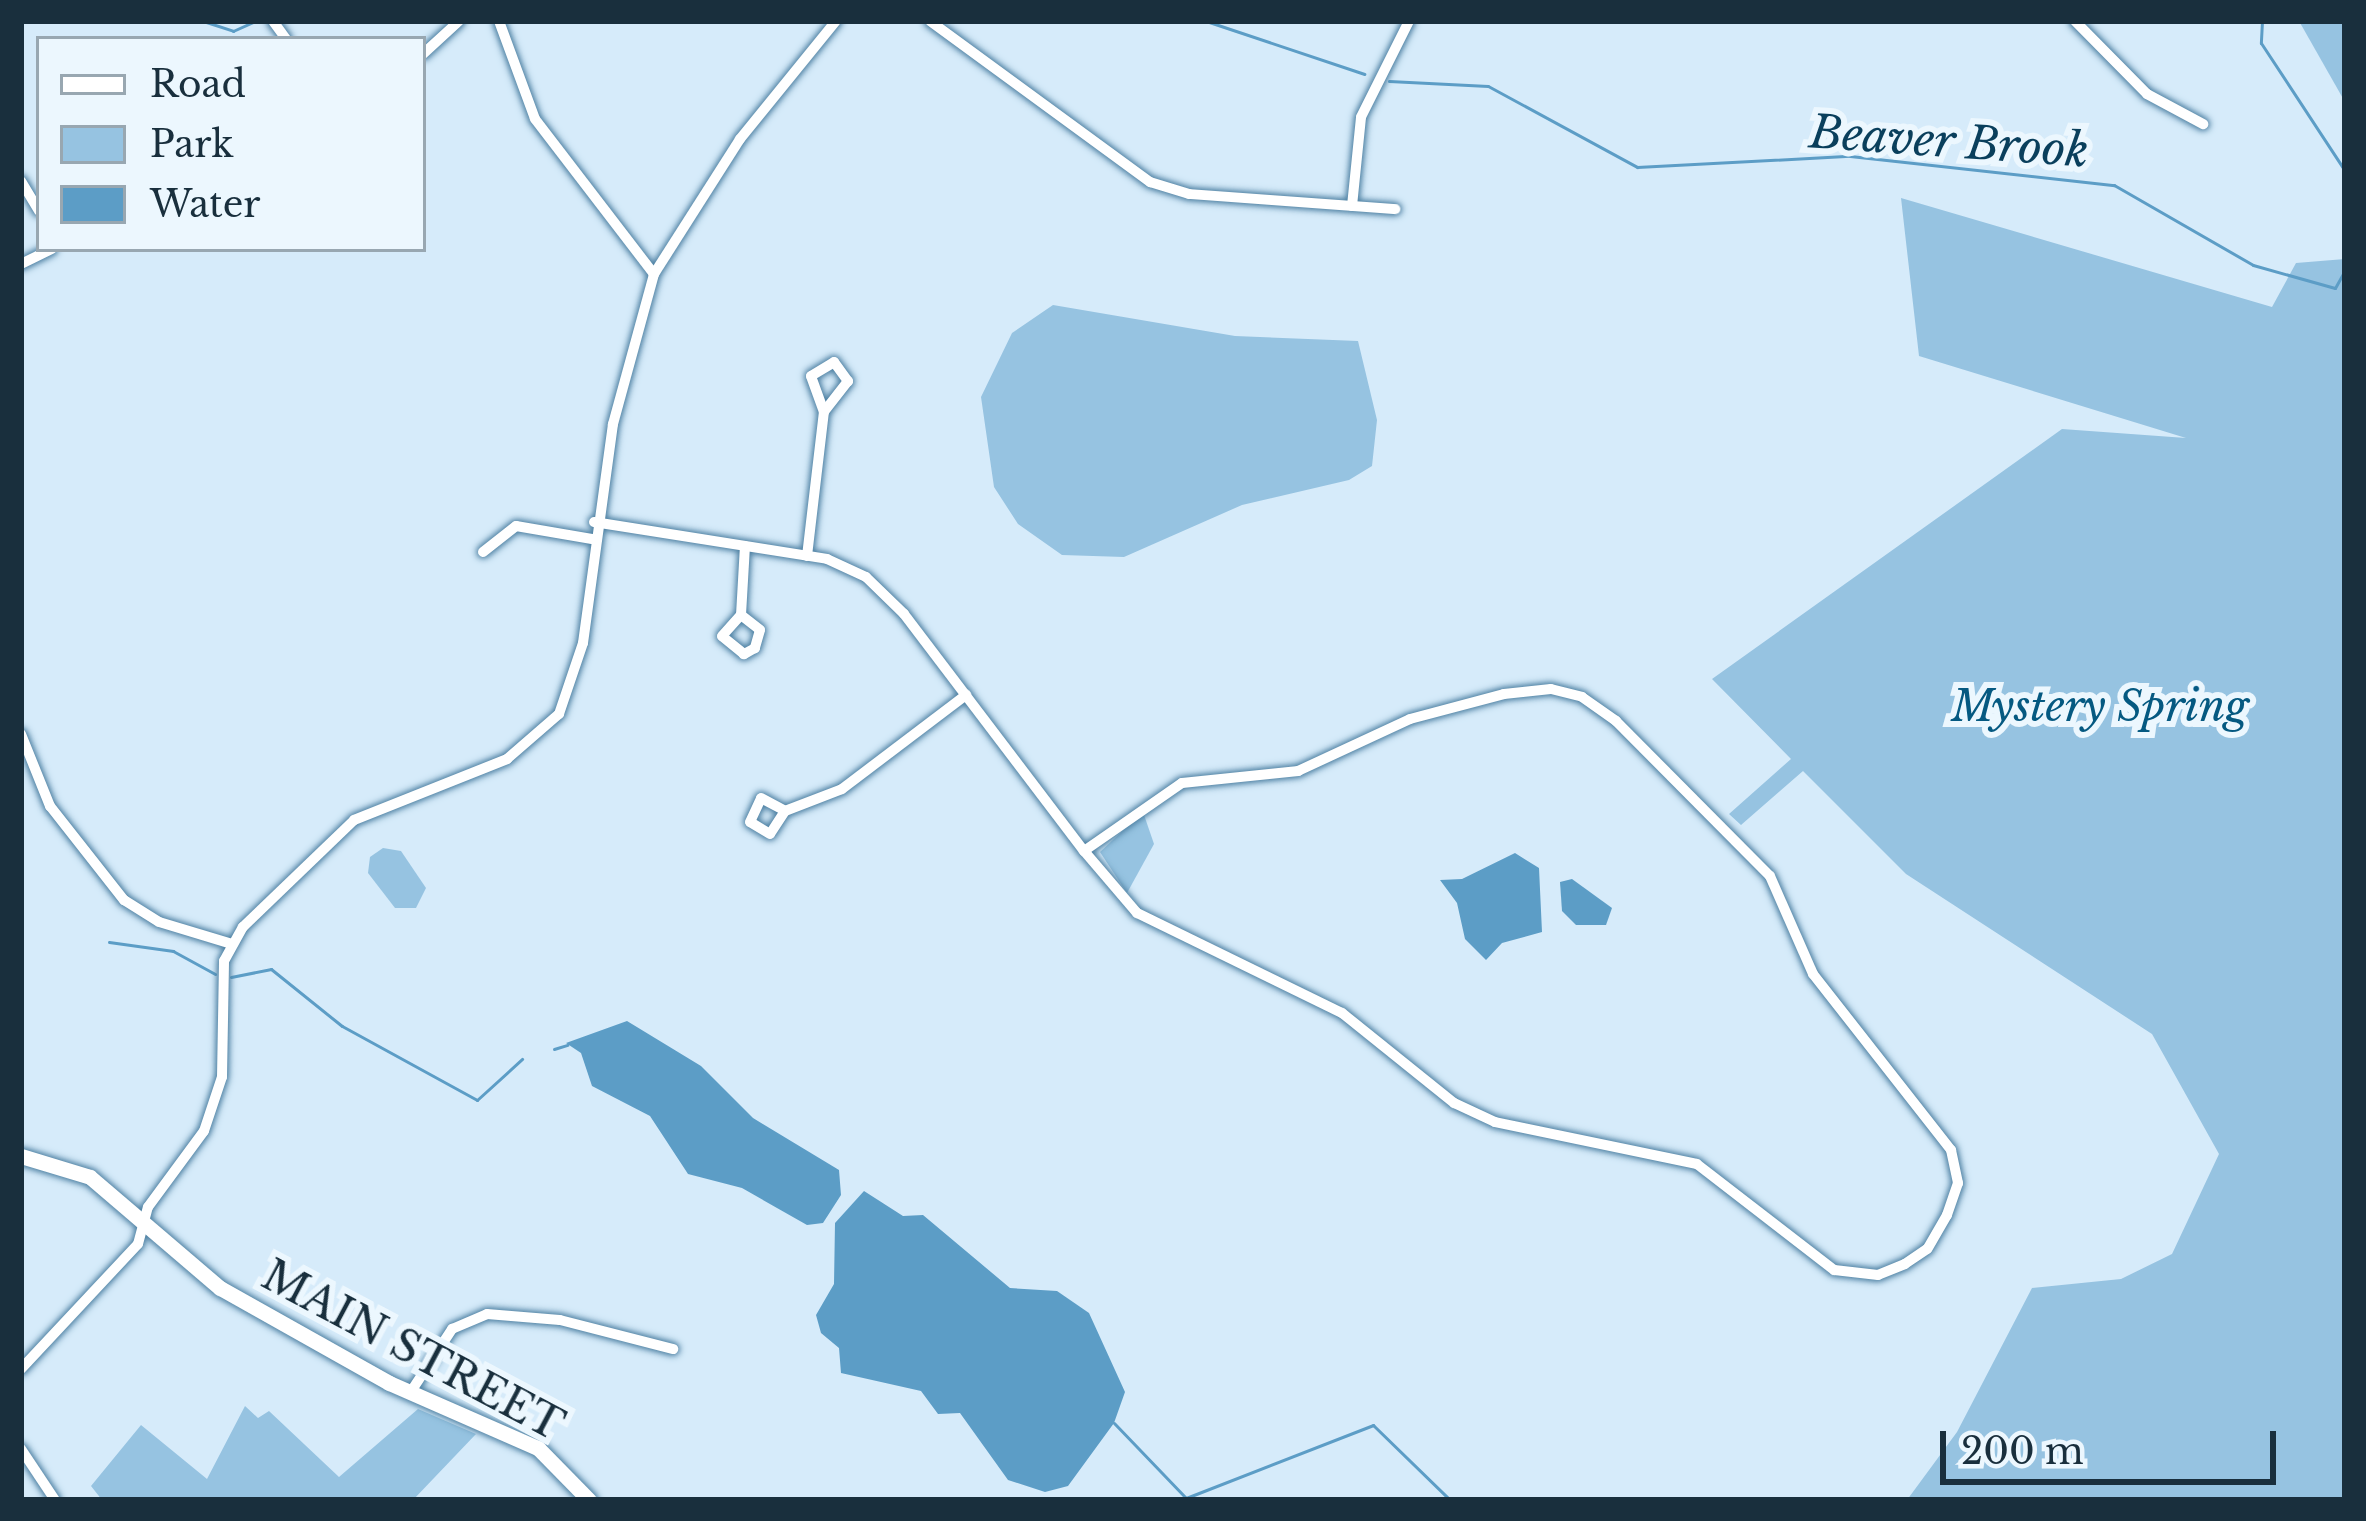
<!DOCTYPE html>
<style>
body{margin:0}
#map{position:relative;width:2366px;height:1521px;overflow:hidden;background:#d6ebfa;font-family:"Libre Baskerville",serif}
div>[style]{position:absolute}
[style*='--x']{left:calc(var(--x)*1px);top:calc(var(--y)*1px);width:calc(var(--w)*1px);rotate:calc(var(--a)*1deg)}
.green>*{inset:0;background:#96c3e1}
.water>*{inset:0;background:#5c9dc6}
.stream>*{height:3px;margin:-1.5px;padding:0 1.5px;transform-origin:1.5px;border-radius:1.5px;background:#5c9dc6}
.roads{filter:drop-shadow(0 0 3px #4e81a3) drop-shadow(0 0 3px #4e81a3)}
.street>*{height:10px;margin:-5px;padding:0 5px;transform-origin:5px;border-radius:5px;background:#fff}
.secondary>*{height:15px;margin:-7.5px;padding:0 7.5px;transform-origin:7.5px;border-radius:7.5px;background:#fff}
span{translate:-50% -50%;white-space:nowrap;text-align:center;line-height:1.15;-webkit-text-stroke:12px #ecf7fe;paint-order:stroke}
.park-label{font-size:42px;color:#055981;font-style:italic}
.street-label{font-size:42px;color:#192f3d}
.water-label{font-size:45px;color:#0a3f5c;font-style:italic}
.frame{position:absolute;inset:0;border:24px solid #192f3d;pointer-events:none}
.legend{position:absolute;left:36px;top:36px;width:390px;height:216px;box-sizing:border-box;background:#ecf7fe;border:3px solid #98a7b1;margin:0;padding:15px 21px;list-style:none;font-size:36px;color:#192f3d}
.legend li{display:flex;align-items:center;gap:24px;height:60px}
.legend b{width:60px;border:3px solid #98a7b1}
.scale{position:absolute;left:1940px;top:1431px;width:336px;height:54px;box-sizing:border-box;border:6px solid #192f3d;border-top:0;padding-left:15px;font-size:36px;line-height:42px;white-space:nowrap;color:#192f3d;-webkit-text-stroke:9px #ecf7fe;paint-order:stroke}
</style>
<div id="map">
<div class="green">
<i style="clip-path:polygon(2299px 21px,2345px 21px,2345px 102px)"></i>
<i style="clip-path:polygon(1901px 198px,2272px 307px,2296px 263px,2345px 259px,2345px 1500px,1907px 1500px,1957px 1432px,2032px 1288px,2121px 1279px,2172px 1254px,2219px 1154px,2152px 1034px,1906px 874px,1803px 771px,1741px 825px,1729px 814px,1791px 759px,1712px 679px,2062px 429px,2186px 438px,1919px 356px)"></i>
<i style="clip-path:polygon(1053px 305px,1235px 336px,1358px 341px,1377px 420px,1372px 466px,1349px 480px,1242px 505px,1124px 557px,1062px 555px,1018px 524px,994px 487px,981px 397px,1012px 333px)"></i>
<i style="clip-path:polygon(1143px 812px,1154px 844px,1127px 893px,1100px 852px)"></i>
<i style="clip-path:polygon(383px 848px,401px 851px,426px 888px,416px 908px,395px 908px,368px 873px,370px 857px)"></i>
<i style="clip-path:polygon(245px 1406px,258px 1418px,269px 1411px,339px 1477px,418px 1409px,476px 1434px,413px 1500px,102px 1500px,91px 1486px,141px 1425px,207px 1479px)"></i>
</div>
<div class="water">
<i style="clip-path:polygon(1515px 853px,1539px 868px,1542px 932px,1502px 943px,1486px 960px,1465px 939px,1457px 903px,1440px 880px,1462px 879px)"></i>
<i style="clip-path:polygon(1572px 879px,1612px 908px,1606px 925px,1576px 925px,1562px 911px,1560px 882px)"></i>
<i style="clip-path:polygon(627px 1021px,701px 1066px,753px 1118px,839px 1170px,841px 1195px,823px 1223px,807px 1225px,742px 1188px,688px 1174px,650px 1116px,592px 1086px,581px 1053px,566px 1043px)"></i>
<i style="clip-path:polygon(864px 1191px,903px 1216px,923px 1215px,1010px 1288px,1057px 1291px,1089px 1313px,1125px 1392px,1114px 1423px,1068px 1486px,1045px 1492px,1008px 1480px,960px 1413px,938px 1414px,921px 1391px,841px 1373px,839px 1348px,821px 1333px,816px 1315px,834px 1284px,835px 1223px)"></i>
</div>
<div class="stream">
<i style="--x:203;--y:21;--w:32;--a:18"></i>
<i style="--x:233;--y:31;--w:24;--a:-24"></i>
<i style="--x:1206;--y:21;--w:167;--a:18.5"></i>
<i style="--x:2262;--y:21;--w:22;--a:93"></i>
<i style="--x:2261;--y:43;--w:153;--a:56.7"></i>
<i style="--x:1389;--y:81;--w:99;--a:2.9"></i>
<i style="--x:1488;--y:86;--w:170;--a:28.5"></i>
<i style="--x:1637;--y:167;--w:213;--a:-3"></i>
<i style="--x:1850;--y:156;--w:266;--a:6.3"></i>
<i style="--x:2114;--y:185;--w:160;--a:29.9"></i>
<i style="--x:2253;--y:265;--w:85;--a:15.7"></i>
<i style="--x:2335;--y:288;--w:21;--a:-61"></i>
<i style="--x:109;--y:942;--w:65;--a:8"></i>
<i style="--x:173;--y:951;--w:48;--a:28.7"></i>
<i style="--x:231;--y:977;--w:41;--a:-11.3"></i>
<i style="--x:271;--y:969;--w:91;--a:38.8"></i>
<i style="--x:342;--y:1026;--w:154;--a:28.7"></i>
<i style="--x:477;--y:1100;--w:61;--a:-42.3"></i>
<i style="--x:554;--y:1049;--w:14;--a:-17"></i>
<i style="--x:1114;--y:1423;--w:104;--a:46.2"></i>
<i style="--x:1186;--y:1498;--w:201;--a:-21.3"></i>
<i style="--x:1373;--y:1425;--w:107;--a:44.2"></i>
</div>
<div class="roads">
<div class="street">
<i style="--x:273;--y:21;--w:22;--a:54"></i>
<i style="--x:499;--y:21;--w:104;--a:69.8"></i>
<i style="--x:535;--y:119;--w:195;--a:52.5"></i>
<i style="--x:930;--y:21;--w:273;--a:36.2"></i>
<i style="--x:1150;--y:182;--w:41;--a:17.1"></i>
<i style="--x:1189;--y:194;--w:207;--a:4.2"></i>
<i style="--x:2075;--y:21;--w:103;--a:45.4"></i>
<i style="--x:2147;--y:94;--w:64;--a:28.2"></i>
<i style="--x:423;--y:54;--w:49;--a:-42.5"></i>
<i style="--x:21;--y:181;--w:35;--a:59"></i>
<i style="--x:1352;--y:206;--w:89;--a:-84.2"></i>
<i style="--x:1361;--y:117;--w:107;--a:-63.4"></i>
<i style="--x:21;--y:264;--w:34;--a:-26"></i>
<i style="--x:594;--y:522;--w:236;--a:9"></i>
<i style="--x:827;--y:559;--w:43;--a:24.8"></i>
<i style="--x:866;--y:577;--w:53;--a:44.2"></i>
<i style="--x:904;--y:614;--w:298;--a:52.8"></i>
<i style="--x:1084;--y:851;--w:119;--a:-34.8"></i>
<i style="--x:1182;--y:783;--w:117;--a:-5.9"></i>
<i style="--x:1298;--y:771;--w:123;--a:-24.9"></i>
<i style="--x:1410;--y:719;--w:97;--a:-14.9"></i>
<i style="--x:1504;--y:694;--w:47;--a:-6.1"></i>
<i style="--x:1551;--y:689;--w:32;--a:14"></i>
<i style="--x:1582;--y:697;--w:42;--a:35.2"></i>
<i style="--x:1616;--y:721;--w:218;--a:45.2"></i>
<i style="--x:1770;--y:876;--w:107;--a:66.3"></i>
<i style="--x:1813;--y:974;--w:224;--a:51.9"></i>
<i style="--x:1951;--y:1150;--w:34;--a:78"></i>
<i style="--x:1958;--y:1183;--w:34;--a:109"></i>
<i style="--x:1947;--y:1215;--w:39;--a:120"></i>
<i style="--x:1927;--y:1249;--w:27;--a:146"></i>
<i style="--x:1905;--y:1264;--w:29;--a:158"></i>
<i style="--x:1878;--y:1275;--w:44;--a:-173.5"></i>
<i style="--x:1834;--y:1270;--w:173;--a:-142.3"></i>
<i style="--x:1697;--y:1164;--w:206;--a:-168.3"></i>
<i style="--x:1495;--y:1122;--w:45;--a:-155.1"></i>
<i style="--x:1454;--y:1103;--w:144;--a:-141.2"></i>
<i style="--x:1342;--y:1013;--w:228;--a:-154"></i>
<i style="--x:1137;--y:913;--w:82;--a:-130.5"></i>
<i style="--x:483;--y:552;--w:42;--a:-38.2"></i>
<i style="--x:516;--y:526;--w:77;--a:9.7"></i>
<i style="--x:807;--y:556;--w:145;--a:-83.3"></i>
<i style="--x:824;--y:412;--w:38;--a:-110"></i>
<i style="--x:811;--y:376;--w:27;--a:-31"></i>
<i style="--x:834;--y:362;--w:24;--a:54"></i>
<i style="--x:848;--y:381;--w:39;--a:128"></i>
<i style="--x:741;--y:615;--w:24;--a:38"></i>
<i style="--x:760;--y:630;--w:19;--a:106"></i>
<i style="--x:755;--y:648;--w:13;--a:151"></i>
<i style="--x:744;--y:654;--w:28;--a:-141"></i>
<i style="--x:722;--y:636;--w:28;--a:-48"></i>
<i style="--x:741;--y:615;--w:69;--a:-86.7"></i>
<i style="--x:21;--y:734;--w:78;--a:68.1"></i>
<i style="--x:50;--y:806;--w:120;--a:51.8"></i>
<i style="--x:124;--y:900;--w:41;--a:32.2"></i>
<i style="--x:159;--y:922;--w:76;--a:16.8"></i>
<i style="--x:785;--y:811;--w:27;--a:123"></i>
<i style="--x:770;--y:834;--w:23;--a:-149"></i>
<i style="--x:750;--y:822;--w:26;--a:-65"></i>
<i style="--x:761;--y:798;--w:27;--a:28"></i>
<i style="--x:785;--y:811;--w:61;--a:-21.1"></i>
<i style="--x:842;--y:789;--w:156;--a:-37.2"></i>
<i style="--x:21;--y:1369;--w:171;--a:-46.9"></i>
<i style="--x:138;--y:1244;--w:38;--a:-75"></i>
<i style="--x:148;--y:1207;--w:94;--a:-53.6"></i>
<i style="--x:204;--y:1131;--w:57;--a:-71.6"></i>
<i style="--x:222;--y:1077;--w:116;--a:-89"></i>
<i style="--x:224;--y:961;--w:39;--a:-61"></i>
<i style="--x:243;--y:927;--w:154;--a:-43.9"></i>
<i style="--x:354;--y:820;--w:165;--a:-21.7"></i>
<i style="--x:507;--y:759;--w:69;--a:-40.9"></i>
<i style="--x:559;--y:714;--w:75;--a:-71.3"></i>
<i style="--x:583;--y:643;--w:221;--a:-82.2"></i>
<i style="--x:613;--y:424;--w:156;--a:-74.7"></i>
<i style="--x:654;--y:274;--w:160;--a:-57.5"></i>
<i style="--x:740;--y:139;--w:152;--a:-50.9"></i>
<i style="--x:410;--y:1393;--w:77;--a:-56.7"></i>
<i style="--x:452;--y:1329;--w:38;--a:-23"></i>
<i style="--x:487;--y:1314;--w:73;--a:4.7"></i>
<i style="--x:560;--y:1320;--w:117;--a:14.4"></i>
<i style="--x:21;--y:1449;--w:61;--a:56.3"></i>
</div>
<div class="secondary">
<i style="--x:21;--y:1156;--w:72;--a:16.9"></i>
<i style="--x:90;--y:1177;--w:171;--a:40.5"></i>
<i style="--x:220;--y:1288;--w:194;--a:29.3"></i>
<i style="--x:389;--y:1383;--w:163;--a:23.6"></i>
<i style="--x:538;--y:1448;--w:73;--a:45.6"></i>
</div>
</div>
<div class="park-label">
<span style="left:2100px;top:706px">Mystery Spring</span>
</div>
<div class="street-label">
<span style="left:413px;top:1350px;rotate:28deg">MAIN STREET</span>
</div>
<div class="water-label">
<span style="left:1949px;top:142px;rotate:4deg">Beaver Brook</span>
</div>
<div class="frame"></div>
<ul class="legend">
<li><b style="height:15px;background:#fff"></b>Road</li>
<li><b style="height:33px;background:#96c3e1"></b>Park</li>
<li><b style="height:33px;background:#5c9dc6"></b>Water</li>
</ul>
<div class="scale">200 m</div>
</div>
